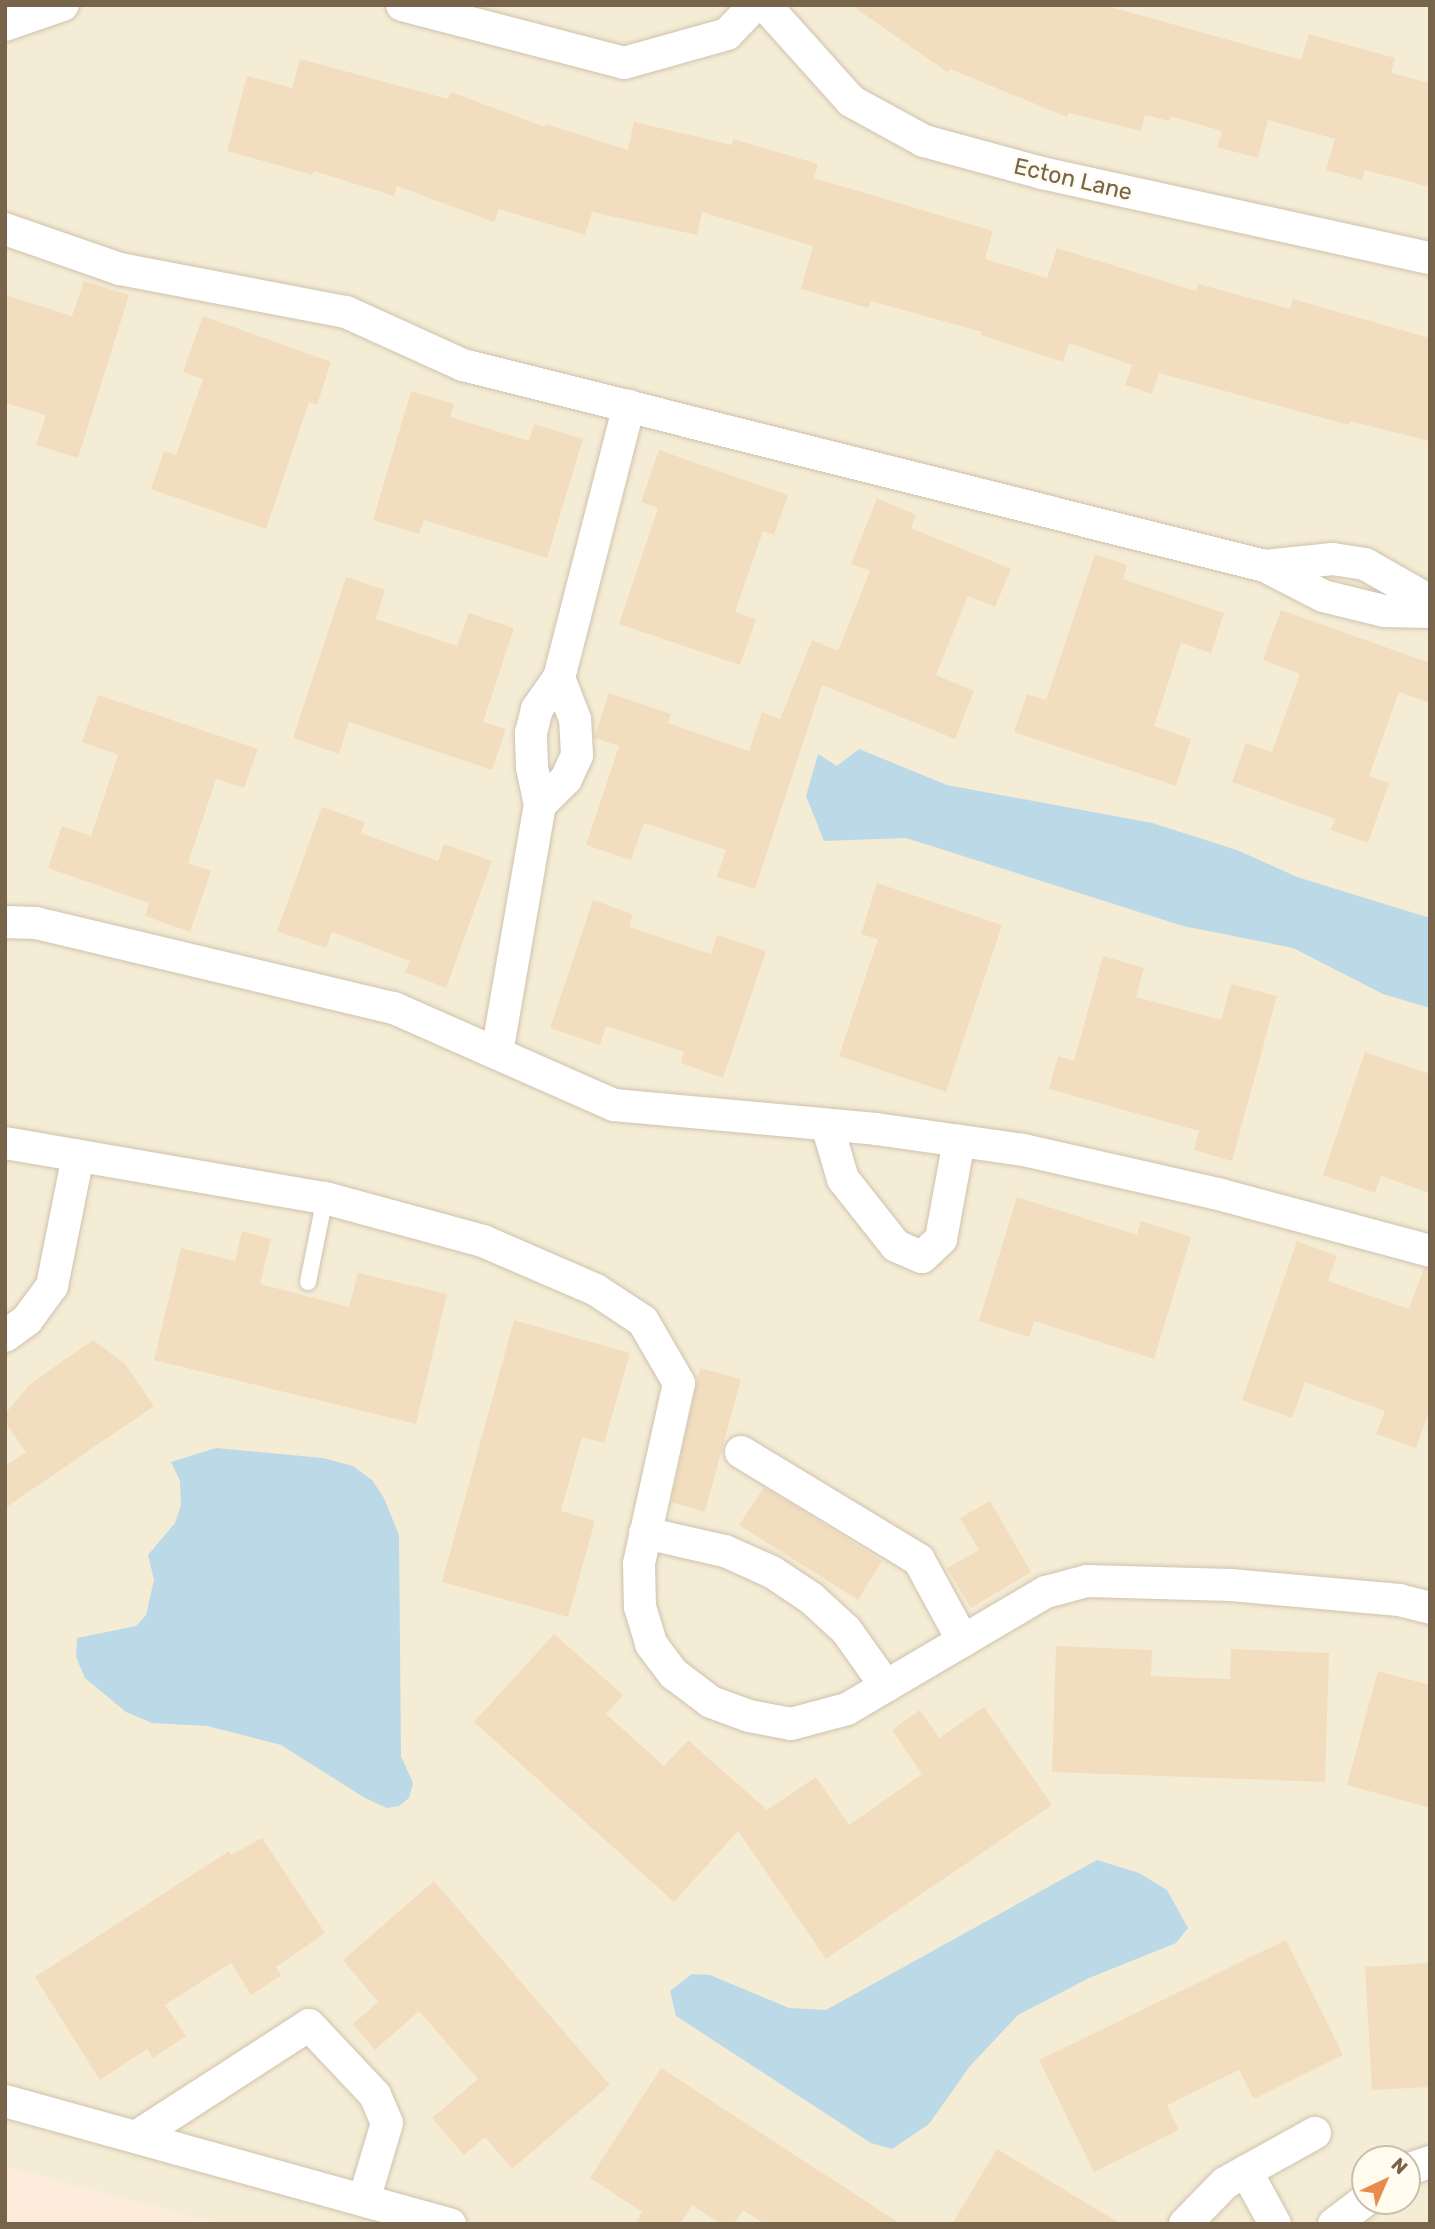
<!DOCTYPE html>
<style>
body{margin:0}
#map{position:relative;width:1435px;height:2229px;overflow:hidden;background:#fdf9e8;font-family:Rubik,sans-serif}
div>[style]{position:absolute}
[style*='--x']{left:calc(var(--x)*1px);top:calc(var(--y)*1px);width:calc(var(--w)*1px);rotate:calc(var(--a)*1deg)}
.residential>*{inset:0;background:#f5ecd6}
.commercial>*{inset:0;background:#fdecdc}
.water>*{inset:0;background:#bcd9e7}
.building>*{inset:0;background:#f3ddbf}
.roads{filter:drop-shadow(0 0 2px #cfc2ad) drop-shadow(0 0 2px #cfc2ad)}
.lane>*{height:16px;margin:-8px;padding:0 8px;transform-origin:8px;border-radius:8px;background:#fff}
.street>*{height:32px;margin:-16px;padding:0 16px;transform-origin:16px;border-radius:16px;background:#fff}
span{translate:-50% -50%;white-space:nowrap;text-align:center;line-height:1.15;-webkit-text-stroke:5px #fffcef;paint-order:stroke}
.street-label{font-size:23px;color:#78634b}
.frame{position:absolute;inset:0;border:7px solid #78634b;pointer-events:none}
.north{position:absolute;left:1351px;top:2145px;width:70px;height:70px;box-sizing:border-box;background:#fffcef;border:2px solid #c9bfad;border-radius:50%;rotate:44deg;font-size:19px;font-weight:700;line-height:28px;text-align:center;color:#78634b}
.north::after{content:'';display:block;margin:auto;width:24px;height:32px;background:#e88c4c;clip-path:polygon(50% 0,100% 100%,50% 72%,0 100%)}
</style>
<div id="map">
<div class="residential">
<i style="clip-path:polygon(evenodd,5px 5px,1430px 5px,1430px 2224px,218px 2224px,5px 2167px,5px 5px,1365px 2159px,1407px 2159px,1407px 2201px,1365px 2201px,1365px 2159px)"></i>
</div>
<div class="commercial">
<i style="clip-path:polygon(5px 2167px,218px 2224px,5px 2224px)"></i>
</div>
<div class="water">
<i style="clip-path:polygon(859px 749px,947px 785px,1152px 823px,1237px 850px,1297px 877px,1430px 918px,1430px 1008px,1383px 994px,1293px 948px,1183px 926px,906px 838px,824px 841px,806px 796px,818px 754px,837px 766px)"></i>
<i style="clip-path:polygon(216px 1448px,323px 1458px,353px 1466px,372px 1480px,384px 1498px,399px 1535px,401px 1756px,413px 1783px,409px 1798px,399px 1806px,387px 1808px,365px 1798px,281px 1745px,207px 1726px,152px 1723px,126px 1712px,85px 1678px,76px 1657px,77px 1638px,136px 1626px,146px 1615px,154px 1580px,148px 1555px,175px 1523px,181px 1505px,180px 1481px,171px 1462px)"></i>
<i style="clip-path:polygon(1097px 1860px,1139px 1873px,1167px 1890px,1188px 1928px,1176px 1943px,1089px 1978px,1018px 2015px,970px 2066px,929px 2124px,892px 2149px,871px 2143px,676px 2016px,670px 1991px,692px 1974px,710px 1975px,789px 2008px,826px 2010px)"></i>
</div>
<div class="building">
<i style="clip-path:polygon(851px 5px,1104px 5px,1301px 60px,1309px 34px,1395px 58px,1391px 73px,1430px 83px,1430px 187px,1365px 170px,1362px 180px,1326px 170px,1335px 139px,1268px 120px,1258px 158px,1217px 147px,1222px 131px,1170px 116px,1169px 121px,1145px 115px,1141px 131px,1069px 113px,1067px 117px,950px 69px,947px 72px)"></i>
<i style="clip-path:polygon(300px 59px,448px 99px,451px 92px,545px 127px,546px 124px,628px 150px,634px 122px,732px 145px,733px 139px,818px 164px,814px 178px,993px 231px,985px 259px,1047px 278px,1057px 248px,1196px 291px,1198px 284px,1290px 309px,1293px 299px,1430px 338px,1430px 441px,1350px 421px,1349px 425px,1159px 373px,1152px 394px,1125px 385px,1132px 365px,1069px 343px,1063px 362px,981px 335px,982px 332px,871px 301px,868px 308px,801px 289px,813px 246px,702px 212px,697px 235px,592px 212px,585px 235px,499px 209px,494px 222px,397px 186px,394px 196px,314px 171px,313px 175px,227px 151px,247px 76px,292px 88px)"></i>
<i style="clip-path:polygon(84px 281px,129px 295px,78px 458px,36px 445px,46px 415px,5px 403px,5px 295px,72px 316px)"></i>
<i style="clip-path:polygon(203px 316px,331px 362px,317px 405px,309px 402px,266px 529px,151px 489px,164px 451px,176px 455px,203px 379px,183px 372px)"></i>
<i style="clip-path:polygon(411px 391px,454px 404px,450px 417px,529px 441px,534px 424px,583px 439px,547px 558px,424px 520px,419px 534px,373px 520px)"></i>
<i style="clip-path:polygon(659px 450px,788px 495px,774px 535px,763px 531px,735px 612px,756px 619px,740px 665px,619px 624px,658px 508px,641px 502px)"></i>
<i style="clip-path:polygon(877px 498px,916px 515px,911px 528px,1011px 569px,995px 607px,968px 596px,936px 675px,974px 691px,955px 739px,822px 685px,755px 889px,717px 877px,726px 850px,644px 823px,631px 860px,586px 845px,619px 746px,594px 738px,609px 693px,671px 714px,668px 723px,749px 751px,762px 712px,780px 719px,812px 640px,838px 651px,870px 571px,851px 564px)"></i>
<i style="clip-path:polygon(1095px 554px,1127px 565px,1123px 579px,1224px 613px,1211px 653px,1181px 643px,1154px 726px,1191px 739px,1176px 786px,1014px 732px,1027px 694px,1046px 700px)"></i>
<i style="clip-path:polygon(346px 577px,385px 590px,376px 619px,457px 646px,469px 613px,514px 628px,483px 722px,506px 729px,492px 770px,349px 722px,339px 754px,293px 738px)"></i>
<i style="clip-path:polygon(1281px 610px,1430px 663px,1430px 703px,1399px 692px,1369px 776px,1389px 783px,1368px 843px,1331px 830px,1335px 819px,1232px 782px,1246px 743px,1272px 752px,1300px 674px,1263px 660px)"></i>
<i style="clip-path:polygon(98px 695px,258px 749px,244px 788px,216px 779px,188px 863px,211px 871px,190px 932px,145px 916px,149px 903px,48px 868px,62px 826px,91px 836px,118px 755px,82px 742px)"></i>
<i style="clip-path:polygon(322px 807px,365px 822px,361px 833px,438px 861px,444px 844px,492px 861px,446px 988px,405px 972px,410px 961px,332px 932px,326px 948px,277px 931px)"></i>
<i style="clip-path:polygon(877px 883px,1002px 925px,946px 1092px,839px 1056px,878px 939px,861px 934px)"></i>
<i style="clip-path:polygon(593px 900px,633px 914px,629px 927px,711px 954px,717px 935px,766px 951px,723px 1078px,681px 1063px,684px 1052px,606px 1026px,600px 1045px,550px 1028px)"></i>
<i style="clip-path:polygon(1103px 956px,1144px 968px,1136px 997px,1221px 1020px,1231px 984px,1277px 996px,1232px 1161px,1194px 1150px,1199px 1131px,1049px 1089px,1058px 1056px,1074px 1061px)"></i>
<i style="clip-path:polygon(1365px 1052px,1430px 1074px,1430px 1193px,1381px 1176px,1375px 1193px,1323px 1175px)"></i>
<i style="clip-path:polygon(1017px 1197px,1137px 1235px,1141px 1221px,1191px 1237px,1154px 1359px,1034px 1321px,1029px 1337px,979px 1321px)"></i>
<i style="clip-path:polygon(242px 1231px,271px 1239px,260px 1284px,349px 1307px,358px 1273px,447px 1294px,416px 1424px,154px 1360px,181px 1248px,235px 1261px)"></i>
<i style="clip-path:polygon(1297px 1241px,1337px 1256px,1328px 1281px,1409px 1309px,1424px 1268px,1430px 1269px,1430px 1409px,1416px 1448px,1376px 1434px,1385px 1411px,1305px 1382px,1292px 1418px,1242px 1400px)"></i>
<i style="clip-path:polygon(514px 1320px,630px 1353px,604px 1443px,582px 1437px,561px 1511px,595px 1521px,568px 1617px,442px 1582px)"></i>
<i style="clip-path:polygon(93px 1340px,125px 1364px,154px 1406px,5px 1508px,5px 1466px,26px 1452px,5px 1422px,5px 1414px,30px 1384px)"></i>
<i style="clip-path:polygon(700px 1368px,741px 1379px,705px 1512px,671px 1502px)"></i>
<i style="clip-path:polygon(764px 1487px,882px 1561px,858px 1600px,739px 1525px)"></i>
<i style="clip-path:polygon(990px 1501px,1031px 1572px,971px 1608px,947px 1568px,979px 1550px,960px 1518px)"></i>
<i style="clip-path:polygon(554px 1634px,623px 1695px,606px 1714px,664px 1766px,688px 1740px,767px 1810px,816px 1777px,849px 1825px,922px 1774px,892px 1730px,920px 1710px,939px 1738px,984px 1707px,1052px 1805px,826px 1959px,738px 1831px,674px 1902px,474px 1722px)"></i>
<i style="clip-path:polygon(1056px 1646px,1152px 1650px,1151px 1676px,1230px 1679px,1231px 1649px,1329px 1653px,1325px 1782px,1052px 1772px)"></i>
<i style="clip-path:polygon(1378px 1671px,1430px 1685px,1430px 1808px,1347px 1785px)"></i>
<i style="clip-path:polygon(262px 1838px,325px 1933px,276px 1967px,281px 1976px,251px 1995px,231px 1963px,165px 2005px,186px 2036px,153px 2058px,147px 2049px,100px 2080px,35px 1977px,229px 1851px,231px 1855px)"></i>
<i style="clip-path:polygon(434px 1881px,610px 2085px,512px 2169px,485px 2137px,464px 2155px,432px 2118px,478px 2079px,419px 2011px,375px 2050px,353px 2024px,378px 2002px,343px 1960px)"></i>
<i style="clip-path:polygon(1286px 1940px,1343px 2055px,1254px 2099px,1239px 2070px,1167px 2105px,1179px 2130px,1094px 2172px,1039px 2060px)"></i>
<i style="clip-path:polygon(1430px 1963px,1430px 2087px,1372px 2090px,1365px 1967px)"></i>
<i style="clip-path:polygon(661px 2068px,901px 2224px,765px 2224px,743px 2210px,734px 2224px,721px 2224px,692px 2205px,680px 2224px,635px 2224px,642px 2212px,590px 2178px)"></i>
<i style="clip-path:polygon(997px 2149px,1121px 2224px,952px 2224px)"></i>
</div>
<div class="roads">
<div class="lane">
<i style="--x:308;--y:1282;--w:86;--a:-78.6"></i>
</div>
<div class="street">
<i style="--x:402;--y:5;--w:229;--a:14.6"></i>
<i style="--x:624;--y:63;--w:107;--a:-15.7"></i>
<i style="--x:727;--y:34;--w:40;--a:-46"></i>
<i style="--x:765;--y:5;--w:129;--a:48.1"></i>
<i style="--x:851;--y:101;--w:83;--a:28.7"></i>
<i style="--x:924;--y:141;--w:122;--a:15.2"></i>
<i style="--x:1042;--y:173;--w:397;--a:12.4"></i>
<i style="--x:5;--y:25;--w:61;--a:-19"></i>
<i style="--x:5;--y:229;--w:122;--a:19.2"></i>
<i style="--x:120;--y:269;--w:230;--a:10.8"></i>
<i style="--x:346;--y:312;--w:128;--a:24.4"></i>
<i style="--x:463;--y:365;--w:827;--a:14.07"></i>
<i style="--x:1265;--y:566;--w:65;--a:27.3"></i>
<i style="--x:1323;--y:596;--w:63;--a:13.8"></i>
<i style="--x:1384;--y:611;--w:46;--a:1.2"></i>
<i style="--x:1265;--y:566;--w:68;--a:-5.9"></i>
<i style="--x:1333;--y:559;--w:32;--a:9"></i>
<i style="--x:1365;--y:564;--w:75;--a:29.6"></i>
<i style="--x:540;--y:805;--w:37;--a:-45"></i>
<i style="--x:566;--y:779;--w:26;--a:-65"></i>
<i style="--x:577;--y:755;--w:36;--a:-93"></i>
<i style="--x:575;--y:719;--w:44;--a:-111.3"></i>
<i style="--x:5;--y:922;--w:31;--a:2"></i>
<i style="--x:36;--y:923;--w:368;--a:13.4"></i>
<i style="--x:394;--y:1008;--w:240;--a:23.8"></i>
<i style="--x:614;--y:1105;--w:263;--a:5.2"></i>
<i style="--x:876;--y:1129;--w:148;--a:8.1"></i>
<i style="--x:1023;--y:1150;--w:200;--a:12.7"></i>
<i style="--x:1218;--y:1194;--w:220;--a:15"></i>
<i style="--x:497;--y:1053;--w:252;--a:-80.2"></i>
<i style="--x:540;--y:805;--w:39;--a:-102"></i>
<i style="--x:532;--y:767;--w:34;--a:-92"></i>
<i style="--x:531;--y:733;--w:25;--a:-76"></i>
<i style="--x:537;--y:709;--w:38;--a:-55"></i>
<i style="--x:559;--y:678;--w:281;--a:-75.6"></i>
<i style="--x:827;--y:1125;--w:56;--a:73.5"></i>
<i style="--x:843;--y:1179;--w:85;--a:51.7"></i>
<i style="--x:896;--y:1246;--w:28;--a:23"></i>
<i style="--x:922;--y:1257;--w:26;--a:-43"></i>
<i style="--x:941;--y:1239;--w:100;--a:-79.6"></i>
<i style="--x:5;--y:1143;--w:325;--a:9.8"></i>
<i style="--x:325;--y:1198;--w:164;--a:15.2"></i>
<i style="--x:483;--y:1241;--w:123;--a:23.4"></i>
<i style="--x:596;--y:1290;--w:56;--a:33.4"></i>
<i style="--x:643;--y:1321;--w:72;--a:59.9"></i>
<i style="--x:679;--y:1383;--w:185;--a:102.5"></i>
<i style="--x:639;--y:1564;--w:43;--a:88.7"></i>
<i style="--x:640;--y:1607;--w:39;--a:73"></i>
<i style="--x:651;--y:1644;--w:38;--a:53"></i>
<i style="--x:674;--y:1674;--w:46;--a:37.1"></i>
<i style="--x:711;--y:1702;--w:40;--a:20.2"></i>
<i style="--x:749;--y:1716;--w:43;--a:10.8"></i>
<i style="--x:791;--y:1724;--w:58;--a:-15"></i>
<i style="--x:847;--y:1709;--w:231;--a:-30.5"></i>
<i style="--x:1046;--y:1592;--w:42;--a:-15"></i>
<i style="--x:1087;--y:1581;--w:144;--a:1.6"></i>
<i style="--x:1231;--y:1585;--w:169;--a:5.1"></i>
<i style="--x:1399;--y:1600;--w:32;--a:14"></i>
<i style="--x:5;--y:1336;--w:27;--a:-36"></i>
<i style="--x:27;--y:1320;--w:42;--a:-53.7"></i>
<i style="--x:52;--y:1286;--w:133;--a:-78.7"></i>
<i style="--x:741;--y:1452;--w:208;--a:31.2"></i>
<i style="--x:919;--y:1560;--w:92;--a:61.5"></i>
<i style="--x:645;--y:1533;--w:82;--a:12.7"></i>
<i style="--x:725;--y:1551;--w:51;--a:24.1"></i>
<i style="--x:772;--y:1572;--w:47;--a:33.7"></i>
<i style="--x:811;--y:1598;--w:47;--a:42.4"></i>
<i style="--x:846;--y:1630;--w:69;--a:54.5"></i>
<i style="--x:5;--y:2101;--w:462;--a:15.5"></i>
<i style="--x:136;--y:2137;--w:206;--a:-32.9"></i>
<i style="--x:309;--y:2025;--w:96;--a:46.7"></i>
<i style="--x:375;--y:2095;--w:30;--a:67"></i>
<i style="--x:387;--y:2123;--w:80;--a:106.6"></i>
<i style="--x:1407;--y:2170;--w:24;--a:-19"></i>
<i style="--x:1246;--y:2171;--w:60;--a:61.3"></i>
<i style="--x:1185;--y:2224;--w:57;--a:-45.7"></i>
<i style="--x:1225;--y:2183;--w:103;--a:-29.1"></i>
<i style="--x:1334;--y:2224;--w:39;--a:-37"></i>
</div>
</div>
<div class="street-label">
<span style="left:1073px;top:179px;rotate:13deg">Ecton Lane</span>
</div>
<div class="frame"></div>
<div class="north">N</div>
</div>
